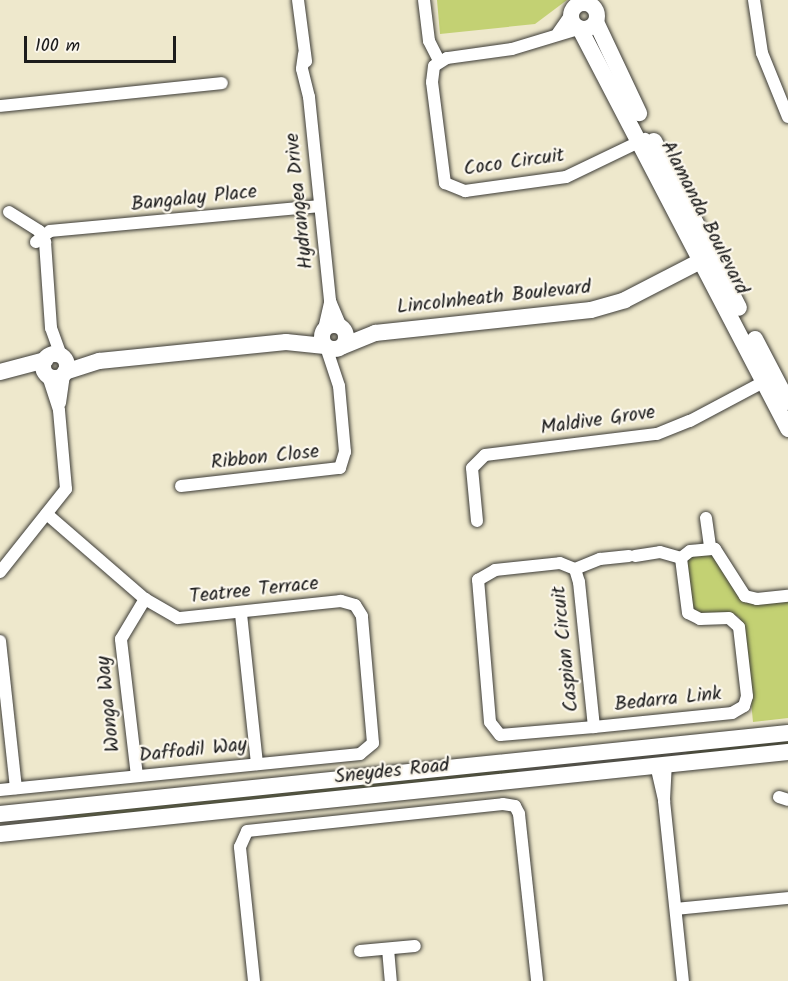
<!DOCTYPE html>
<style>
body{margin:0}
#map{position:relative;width:788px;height:981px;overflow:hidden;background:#eee8cc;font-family:Kalam,sans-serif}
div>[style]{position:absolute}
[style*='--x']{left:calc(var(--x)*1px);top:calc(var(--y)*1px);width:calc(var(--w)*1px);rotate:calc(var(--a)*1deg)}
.green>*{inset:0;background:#c3d173}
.roads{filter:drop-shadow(0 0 2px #3c3b36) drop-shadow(0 0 2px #3c3b36)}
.street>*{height:12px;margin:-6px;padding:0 6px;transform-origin:6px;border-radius:6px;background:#fff}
.secondary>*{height:16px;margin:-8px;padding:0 8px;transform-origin:8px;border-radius:8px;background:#fff}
.secondary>.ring{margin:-8px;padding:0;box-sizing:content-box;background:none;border:16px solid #fff;border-radius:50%}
span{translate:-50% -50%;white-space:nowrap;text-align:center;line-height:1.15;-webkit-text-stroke:4.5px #fbf7ec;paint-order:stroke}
.street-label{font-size:20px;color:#1c1c1c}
.scale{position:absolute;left:24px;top:36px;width:152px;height:27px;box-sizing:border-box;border:3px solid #1c1c1c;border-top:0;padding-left:8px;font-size:18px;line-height:21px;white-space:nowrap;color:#1c1c1c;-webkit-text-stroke:4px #fbf7ec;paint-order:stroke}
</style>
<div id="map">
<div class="green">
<i style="clip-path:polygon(437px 0,567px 0,535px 24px,440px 34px)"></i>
<i style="clip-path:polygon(712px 553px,739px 595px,788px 600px,788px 718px,753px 722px,744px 629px,739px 617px,731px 613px,704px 615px,692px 609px,686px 562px,691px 556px)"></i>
<i style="clip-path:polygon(788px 738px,788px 747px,687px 757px,686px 749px)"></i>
<i style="clip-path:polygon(517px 766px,518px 775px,88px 818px,63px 817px,63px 813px)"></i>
</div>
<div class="roads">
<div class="street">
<i style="--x:298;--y:0;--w:62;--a:82.5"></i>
<i style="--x:424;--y:0;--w:41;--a:83"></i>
<i style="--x:429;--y:41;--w:22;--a:63"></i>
<i style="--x:754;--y:0;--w:54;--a:81.4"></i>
<i style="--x:762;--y:53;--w:69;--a:67.9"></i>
<i style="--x:578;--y:29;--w:69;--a:163.1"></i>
<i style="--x:512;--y:49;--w:66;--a:172.1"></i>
<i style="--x:447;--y:58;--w:15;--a:148"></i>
<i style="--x:434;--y:66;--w:16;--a:97"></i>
<i style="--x:432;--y:82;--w:102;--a:82.7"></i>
<i style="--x:445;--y:183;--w:22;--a:22"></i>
<i style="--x:465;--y:191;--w:102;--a:-7.9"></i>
<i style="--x:566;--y:177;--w:88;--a:-25.7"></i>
<i style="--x:558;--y:33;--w:21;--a:-55"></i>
<i style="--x:304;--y:54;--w:15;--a:98"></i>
<i style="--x:302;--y:69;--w:29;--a:76"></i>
<i style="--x:309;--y:97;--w:205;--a:84.1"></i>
<i style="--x:330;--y:301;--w:28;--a:67"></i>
<i style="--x:0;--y:106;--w:223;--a:-5.9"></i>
<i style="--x:9;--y:212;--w:36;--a:32"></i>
<i style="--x:39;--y:231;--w:13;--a:61"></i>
<i style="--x:45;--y:242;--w:86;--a:86"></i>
<i style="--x:51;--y:328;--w:30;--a:70"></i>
<i style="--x:36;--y:242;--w:18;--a:-38"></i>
<i style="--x:50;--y:231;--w:271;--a:-5.3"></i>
<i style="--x:324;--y:329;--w:28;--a:-77"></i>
<i style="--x:60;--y:403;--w:30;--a:-82"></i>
<i style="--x:181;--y:486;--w:160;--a:-6.5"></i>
<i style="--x:340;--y:468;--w:17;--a:-73"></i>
<i style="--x:345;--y:452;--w:66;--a:-95.2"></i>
<i style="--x:339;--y:386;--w:41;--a:-108.4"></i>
<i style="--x:706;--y:518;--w:30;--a:82"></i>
<i style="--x:477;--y:521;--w:53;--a:-95.4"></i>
<i style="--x:472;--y:468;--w:18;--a:-45"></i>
<i style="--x:485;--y:455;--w:173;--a:-7"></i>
<i style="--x:657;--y:434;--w:35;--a:-22"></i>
<i style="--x:690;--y:421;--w:89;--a:-28"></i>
<i style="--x:635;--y:556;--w:25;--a:-9"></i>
<i style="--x:660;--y:552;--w:22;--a:16"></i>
<i style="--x:681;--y:558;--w:11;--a:-38"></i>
<i style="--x:690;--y:551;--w:25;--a:-5"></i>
<i style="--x:715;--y:549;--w:56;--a:57.4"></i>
<i style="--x:745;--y:596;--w:12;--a:14"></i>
<i style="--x:757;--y:599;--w:31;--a:-6"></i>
<i style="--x:560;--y:563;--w:16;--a:22"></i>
<i style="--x:575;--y:569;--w:14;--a:73"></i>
<i style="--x:579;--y:582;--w:146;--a:84.1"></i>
<i style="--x:594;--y:727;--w:94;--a:175.1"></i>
<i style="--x:500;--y:735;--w:16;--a:-128"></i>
<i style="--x:490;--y:722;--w:143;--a:-94.8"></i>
<i style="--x:478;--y:580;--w:20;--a:-30"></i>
<i style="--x:495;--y:570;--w:65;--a:-6.1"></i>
<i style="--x:575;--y:569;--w:27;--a:-22"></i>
<i style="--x:600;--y:559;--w:29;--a:-6"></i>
<i style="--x:0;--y:572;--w:106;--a:-51.5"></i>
<i style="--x:66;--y:489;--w:79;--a:-95.1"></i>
<i style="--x:59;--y:410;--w:36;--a:-108"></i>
<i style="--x:241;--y:614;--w:151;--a:83.9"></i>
<i style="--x:0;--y:641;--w:148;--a:83.8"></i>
<i style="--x:594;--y:727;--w:139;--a:-5.8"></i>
<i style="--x:732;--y:713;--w:14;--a:-30"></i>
<i style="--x:744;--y:706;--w:10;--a:-73"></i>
<i style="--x:747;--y:696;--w:69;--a:-96.6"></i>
<i style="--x:739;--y:627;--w:13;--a:-138"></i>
<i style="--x:729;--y:618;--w:29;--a:178"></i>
<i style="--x:700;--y:619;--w:13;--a:-153"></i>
<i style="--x:688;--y:613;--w:55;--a:-97.3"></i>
<i style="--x:656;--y:765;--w:37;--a:77"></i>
<i style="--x:664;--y:801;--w:181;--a:84"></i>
<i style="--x:137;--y:776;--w:138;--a:-96.7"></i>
<i style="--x:121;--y:639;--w:47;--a:-59"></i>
<i style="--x:0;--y:790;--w:362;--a:-5.7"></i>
<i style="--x:360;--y:754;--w:17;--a:-40"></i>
<i style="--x:373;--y:743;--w:127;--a:-95"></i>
<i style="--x:362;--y:616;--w:13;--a:-122"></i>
<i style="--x:355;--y:605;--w:15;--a:-164"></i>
<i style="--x:341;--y:601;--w:164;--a:174"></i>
<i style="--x:178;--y:618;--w:38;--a:-150"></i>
<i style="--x:145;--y:599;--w:130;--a:-139.1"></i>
<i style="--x:779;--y:797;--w:9;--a:18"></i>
<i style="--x:664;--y:800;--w:36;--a:-87"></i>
<i style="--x:676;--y:909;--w:113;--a:-5.6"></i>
<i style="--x:388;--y:949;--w:32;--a:85"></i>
<i style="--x:360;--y:951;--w:55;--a:-5.2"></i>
<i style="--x:254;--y:981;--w:135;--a:-96"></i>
<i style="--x:240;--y:847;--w:17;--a:-66"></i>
<i style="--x:247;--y:831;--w:257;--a:-6"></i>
<i style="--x:503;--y:804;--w:12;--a:9"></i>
<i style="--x:515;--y:806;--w:9;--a:63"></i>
<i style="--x:519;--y:814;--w:168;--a:83.8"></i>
</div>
<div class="secondary">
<i class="ring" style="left:571px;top:3px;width:10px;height:10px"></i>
<i style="--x:596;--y:22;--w:101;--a:64.7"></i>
<i style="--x:580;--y:29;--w:451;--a:62.5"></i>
<i style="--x:654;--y:141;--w:187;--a:63"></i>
<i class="ring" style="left:322px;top:325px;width:8px;height:8px"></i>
<i style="--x:755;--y:339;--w:71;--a:62.4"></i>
<i style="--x:343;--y:346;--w:35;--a:-22"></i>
<i style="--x:375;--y:333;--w:217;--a:-6.1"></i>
<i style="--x:591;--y:310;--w:35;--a:-16"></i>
<i style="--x:625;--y:300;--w:98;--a:-27.3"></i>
<i class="ring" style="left:43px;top:354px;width:8px;height:8px"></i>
<i style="--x:0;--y:372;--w:47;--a:-14.9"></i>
<i style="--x:65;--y:372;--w:36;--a:-18"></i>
<i style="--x:99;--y:361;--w:188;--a:-5.8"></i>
<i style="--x:286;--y:342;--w:39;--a:6"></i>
<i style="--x:0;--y:814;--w:792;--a:-5.87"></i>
<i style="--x:0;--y:834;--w:792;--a:-5.94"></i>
</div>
</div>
<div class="street-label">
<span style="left:514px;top:163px;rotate:-8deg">Coco Circuit</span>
<span style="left:194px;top:199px;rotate:-6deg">Bangalay Place</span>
<span style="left:300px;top:201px;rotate:-96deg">Hydrangea Drive</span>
<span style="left:704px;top:218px;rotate:63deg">Alamanda Boulevard</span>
<span style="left:494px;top:298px;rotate:-6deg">Lincolnheath Boulevard</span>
<span style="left:598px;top:421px;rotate:-8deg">Maldive Grove</span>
<span style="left:265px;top:458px;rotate:-6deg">Ribbon Close</span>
<span style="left:254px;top:591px;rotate:-6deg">Teatree Terrace</span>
<span style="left:566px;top:649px;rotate:-96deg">Caspian Circuit</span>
<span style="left:668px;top:700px;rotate:-6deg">Bedarra Link</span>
<span style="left:109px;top:704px;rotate:-96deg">Wonga Way</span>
<span style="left:193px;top:751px;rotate:-6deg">Daffodil Way</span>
<span style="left:392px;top:772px;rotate:-6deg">Sneydes Road</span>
</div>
<div class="scale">100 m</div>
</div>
